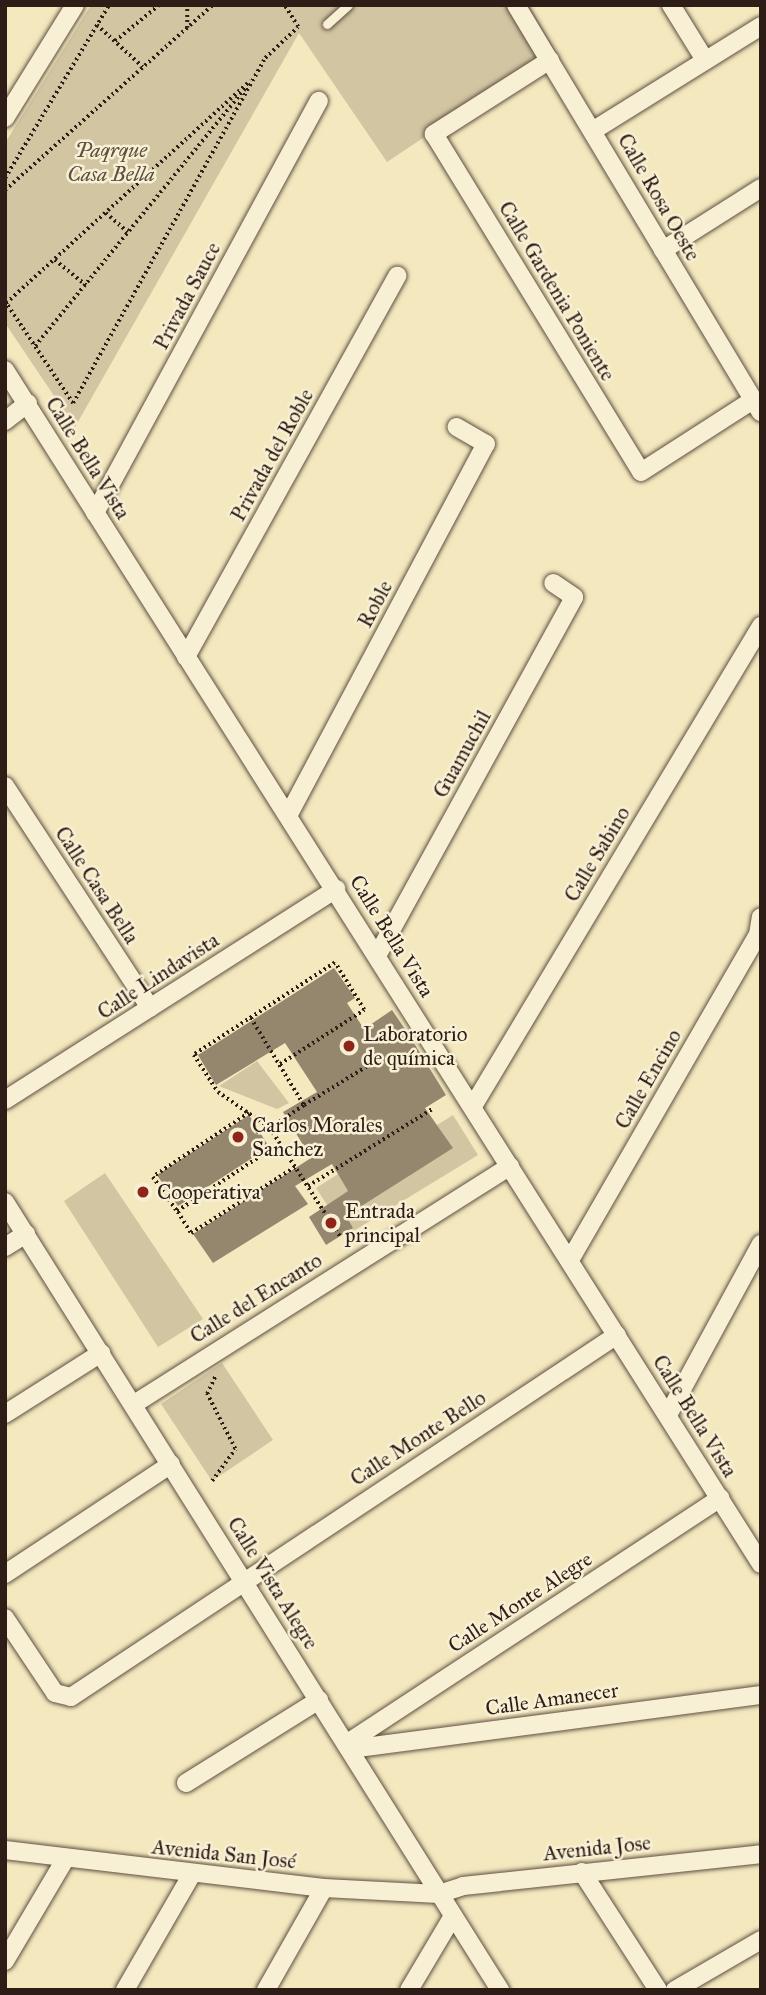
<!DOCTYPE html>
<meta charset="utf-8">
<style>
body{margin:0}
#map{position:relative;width:766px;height:1995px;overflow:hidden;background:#f4e8bf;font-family:"IM FELL Great Primer",serif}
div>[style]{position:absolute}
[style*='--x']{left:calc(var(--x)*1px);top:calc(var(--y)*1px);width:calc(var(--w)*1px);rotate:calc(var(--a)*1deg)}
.green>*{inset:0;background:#d2c5a2}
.building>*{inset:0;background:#95876e}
.path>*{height:3.5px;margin-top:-1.75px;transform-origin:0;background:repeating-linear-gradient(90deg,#2e1d17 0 2px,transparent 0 5.5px)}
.roads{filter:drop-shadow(0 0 2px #605041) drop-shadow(0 0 2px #605041)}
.lane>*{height:9px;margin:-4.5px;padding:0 4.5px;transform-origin:4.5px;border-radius:4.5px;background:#f8f0d5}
.street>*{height:18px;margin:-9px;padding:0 9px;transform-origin:9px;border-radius:9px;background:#f8f0d5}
.dots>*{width:19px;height:19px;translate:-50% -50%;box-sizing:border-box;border:4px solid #f8f0d5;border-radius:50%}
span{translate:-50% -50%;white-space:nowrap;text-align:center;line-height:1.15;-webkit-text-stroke:5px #f8f0d5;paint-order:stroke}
.park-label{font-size:21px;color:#5f4f41;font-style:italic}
.street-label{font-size:21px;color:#2e1d17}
.poi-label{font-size:21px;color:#2e1d17}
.left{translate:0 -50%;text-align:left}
.frame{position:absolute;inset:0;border:7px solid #2e1d17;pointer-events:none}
</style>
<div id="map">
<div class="green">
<i style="clip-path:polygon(91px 5px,529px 5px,555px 50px,387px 162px,299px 33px,75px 427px,5px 323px,5px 143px)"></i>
<i style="clip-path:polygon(257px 1061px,289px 1103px,277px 1109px,219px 1086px)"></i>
<i style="clip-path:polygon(453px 1115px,478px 1155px,347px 1235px,316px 1188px,338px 1174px,359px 1208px,452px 1148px,437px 1125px)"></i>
<i style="clip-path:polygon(105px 1173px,203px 1319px,158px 1347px,64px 1201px)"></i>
<i style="clip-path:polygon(222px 1363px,273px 1440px,212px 1481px,161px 1404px)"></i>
</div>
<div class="building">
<i style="clip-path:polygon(334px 968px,355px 998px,347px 1003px,364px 1029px,392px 1010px,409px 1035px,446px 1095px,425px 1108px,453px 1148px,346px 1216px,353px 1228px,326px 1245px,309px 1217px,348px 1191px,332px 1164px,295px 1186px,308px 1204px,213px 1263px,193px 1234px,311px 1158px,283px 1112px,317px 1092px,285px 1043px,216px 1085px,198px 1055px)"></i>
<i style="clip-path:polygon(249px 1115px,269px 1147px,178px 1206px,157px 1175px)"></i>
</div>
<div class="path">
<i style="--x:97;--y:25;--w:62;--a:42.4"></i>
<i style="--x:187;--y:28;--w:23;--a:-90"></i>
<i style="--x:115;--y:41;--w:57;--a:-39.3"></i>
<i style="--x:5;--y:178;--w:202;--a:-59"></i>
<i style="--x:5;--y:190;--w:278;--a:-41.7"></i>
<i style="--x:106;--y:213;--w:29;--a:41"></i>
<i style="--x:55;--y:260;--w:40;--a:39"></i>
<i style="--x:5;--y:301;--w:123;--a:56.3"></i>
<i style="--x:73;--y:403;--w:395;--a:-60.9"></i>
<i style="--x:265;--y:58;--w:45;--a:-43.2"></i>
<i style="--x:298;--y:27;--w:26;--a:-122"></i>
<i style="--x:6;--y:303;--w:330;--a:-42.3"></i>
<i style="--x:35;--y:346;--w:334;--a:-50.8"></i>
<i style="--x:251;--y:1018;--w:102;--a:58.7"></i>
<i style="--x:304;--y:1105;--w:89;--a:-31.7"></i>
<i style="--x:280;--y:1064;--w:100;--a:-32.7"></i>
<i style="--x:364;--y:1010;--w:55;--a:-121.7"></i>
<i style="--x:335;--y:963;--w:168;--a:146.9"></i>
<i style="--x:194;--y:1055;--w:44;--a:57"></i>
<i style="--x:218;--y:1092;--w:63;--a:34.7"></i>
<i style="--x:270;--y:1128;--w:129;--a:57.1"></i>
<i style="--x:249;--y:1113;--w:115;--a:146.3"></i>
<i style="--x:153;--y:1177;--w:42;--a:54.8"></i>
<i style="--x:177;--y:1211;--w:123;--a:-33.4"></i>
<i style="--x:270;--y:1128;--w:41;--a:-34.1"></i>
<i style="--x:308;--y:1186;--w:148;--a:-31.8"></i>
<i style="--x:178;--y:1212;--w:25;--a:58"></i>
<i style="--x:191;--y:1233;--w:123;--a:-32.4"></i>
<i style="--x:212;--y:1481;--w:39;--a:-54"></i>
<i style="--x:235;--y:1449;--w:62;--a:-117"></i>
<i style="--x:207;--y:1394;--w:21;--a:-65"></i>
</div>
<div class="roads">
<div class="lane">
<i style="--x:327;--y:24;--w:28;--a:-42"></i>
</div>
<div class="street">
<i style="--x:516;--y:5;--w:475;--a:59"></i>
<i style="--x:671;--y:5;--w:65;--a:58.3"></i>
<i style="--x:550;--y:60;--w:138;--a:147.5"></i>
<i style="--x:434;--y:134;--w:396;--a:58.5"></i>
<i style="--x:641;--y:472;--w:133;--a:-32.7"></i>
<i style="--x:5;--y:118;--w:133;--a:-58.2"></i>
<i style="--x:594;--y:130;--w:197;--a:-31.9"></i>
<i style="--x:663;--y:250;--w:116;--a:-32.3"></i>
<i style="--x:5;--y:370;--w:1413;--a:57.66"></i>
<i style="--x:5;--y:421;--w:29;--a:-38"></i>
<i style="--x:95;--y:513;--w:469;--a:-61.5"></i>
<i style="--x:186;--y:657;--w:436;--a:-61"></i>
<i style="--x:5;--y:786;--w:265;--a:56.8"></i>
<i style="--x:289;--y:814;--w:419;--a:-62"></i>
<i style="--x:486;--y:444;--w:34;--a:-150"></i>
<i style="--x:378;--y:954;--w:407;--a:-61.2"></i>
<i style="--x:574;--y:597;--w:25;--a:-146"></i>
<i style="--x:5;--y:1100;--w:393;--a:-32.5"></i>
<i style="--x:473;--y:1106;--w:560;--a:-59.04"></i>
<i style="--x:5;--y:1202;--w:931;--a:57.86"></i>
<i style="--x:5;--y:1247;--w:25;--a:-32"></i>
<i style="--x:570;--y:1260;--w:375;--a:-60"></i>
<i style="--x:758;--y:935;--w:18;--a:-81"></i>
<i style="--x:134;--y:1404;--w:445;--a:-32.3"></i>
<i style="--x:5;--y:1414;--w:114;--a:-32.4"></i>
<i style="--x:668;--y:1415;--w:195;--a:-61.5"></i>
<i style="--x:5;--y:1574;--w:199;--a:-33.5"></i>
<i style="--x:5;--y:1618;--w:90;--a:56.3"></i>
<i style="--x:55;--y:1693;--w:16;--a:14"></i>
<i style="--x:71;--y:1697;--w:655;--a:-33.54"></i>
<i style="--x:346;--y:1744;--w:448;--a:-33.3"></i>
<i style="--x:350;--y:1749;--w:415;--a:-7.5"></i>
<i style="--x:186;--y:1783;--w:157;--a:-32"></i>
<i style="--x:5;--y:1850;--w:321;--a:6.8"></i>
<i style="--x:324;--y:1888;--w:115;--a:3"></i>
<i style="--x:439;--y:1894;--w:25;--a:-18"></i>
<i style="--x:463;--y:1886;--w:300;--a:-6.1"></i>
<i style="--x:582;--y:1872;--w:140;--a:57.2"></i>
<i style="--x:5;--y:1961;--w:120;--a:-59.4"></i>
<i style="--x:125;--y:1990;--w:134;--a:-60"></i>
<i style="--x:266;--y:1990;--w:117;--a:-60.4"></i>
<i style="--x:409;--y:1990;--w:86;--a:-59.3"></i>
<i style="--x:675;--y:1990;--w:99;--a:-30.2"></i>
</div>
</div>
<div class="dots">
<i style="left:349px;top:1046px;background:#8f2418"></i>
<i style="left:238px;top:1137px;background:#8f2418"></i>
<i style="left:143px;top:1192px;background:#8f2418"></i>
<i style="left:331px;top:1223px;background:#8f2418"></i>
</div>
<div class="park-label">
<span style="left:111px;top:162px">Paqrque<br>Casa Bella</span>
</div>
<div class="street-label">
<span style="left:659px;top:197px;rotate:60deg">Calle Rosa Oeste</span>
<span style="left:557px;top:291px;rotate:59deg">Calle Gardenia Poniente</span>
<span style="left:187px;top:296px;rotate:-62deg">Privada Sauce</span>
<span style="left:272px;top:455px;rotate:-61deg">Privada del Roble</span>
<span style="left:88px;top:458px;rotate:58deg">Calle Bella Vista</span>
<span style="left:375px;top:604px;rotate:-62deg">Roble</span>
<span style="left:462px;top:754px;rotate:-61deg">Guamuchil</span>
<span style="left:597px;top:854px;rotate:-59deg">Calle Sabino</span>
<span style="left:97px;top:885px;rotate:57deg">Calle Casa Bella</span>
<span style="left:392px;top:936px;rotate:58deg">Calle Bella Vista</span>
<span style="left:158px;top:976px;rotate:-33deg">Calle Lindavista</span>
<span style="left:648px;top:1079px;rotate:-60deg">Calle Encino</span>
<span style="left:256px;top:1298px;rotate:-32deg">Calle del Encanto</span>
<span style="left:695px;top:1416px;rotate:58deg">Calle Bella Vista</span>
<span style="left:418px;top:1438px;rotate:-33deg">Calle Monte Bello</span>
<span style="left:273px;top:1583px;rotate:58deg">Calle Vista Alegre</span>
<span style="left:520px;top:1602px;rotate:-33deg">Calle Monte Alegre</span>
<span style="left:552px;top:1699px;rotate:-8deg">Calle Amanecer</span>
<span style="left:597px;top:1848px;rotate:-6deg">Avenida Jose</span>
<span style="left:224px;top:1854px;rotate:6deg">Avenida San José</span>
</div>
<div class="poi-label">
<span class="left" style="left:363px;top:1046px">Laboratorio<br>de química</span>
<span class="left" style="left:252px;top:1137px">Carlos Morales<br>Sanchez</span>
<span class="left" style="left:157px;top:1192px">Cooperativa</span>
<span class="left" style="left:345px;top:1223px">Entrada<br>principal</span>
</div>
<div class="frame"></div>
</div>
